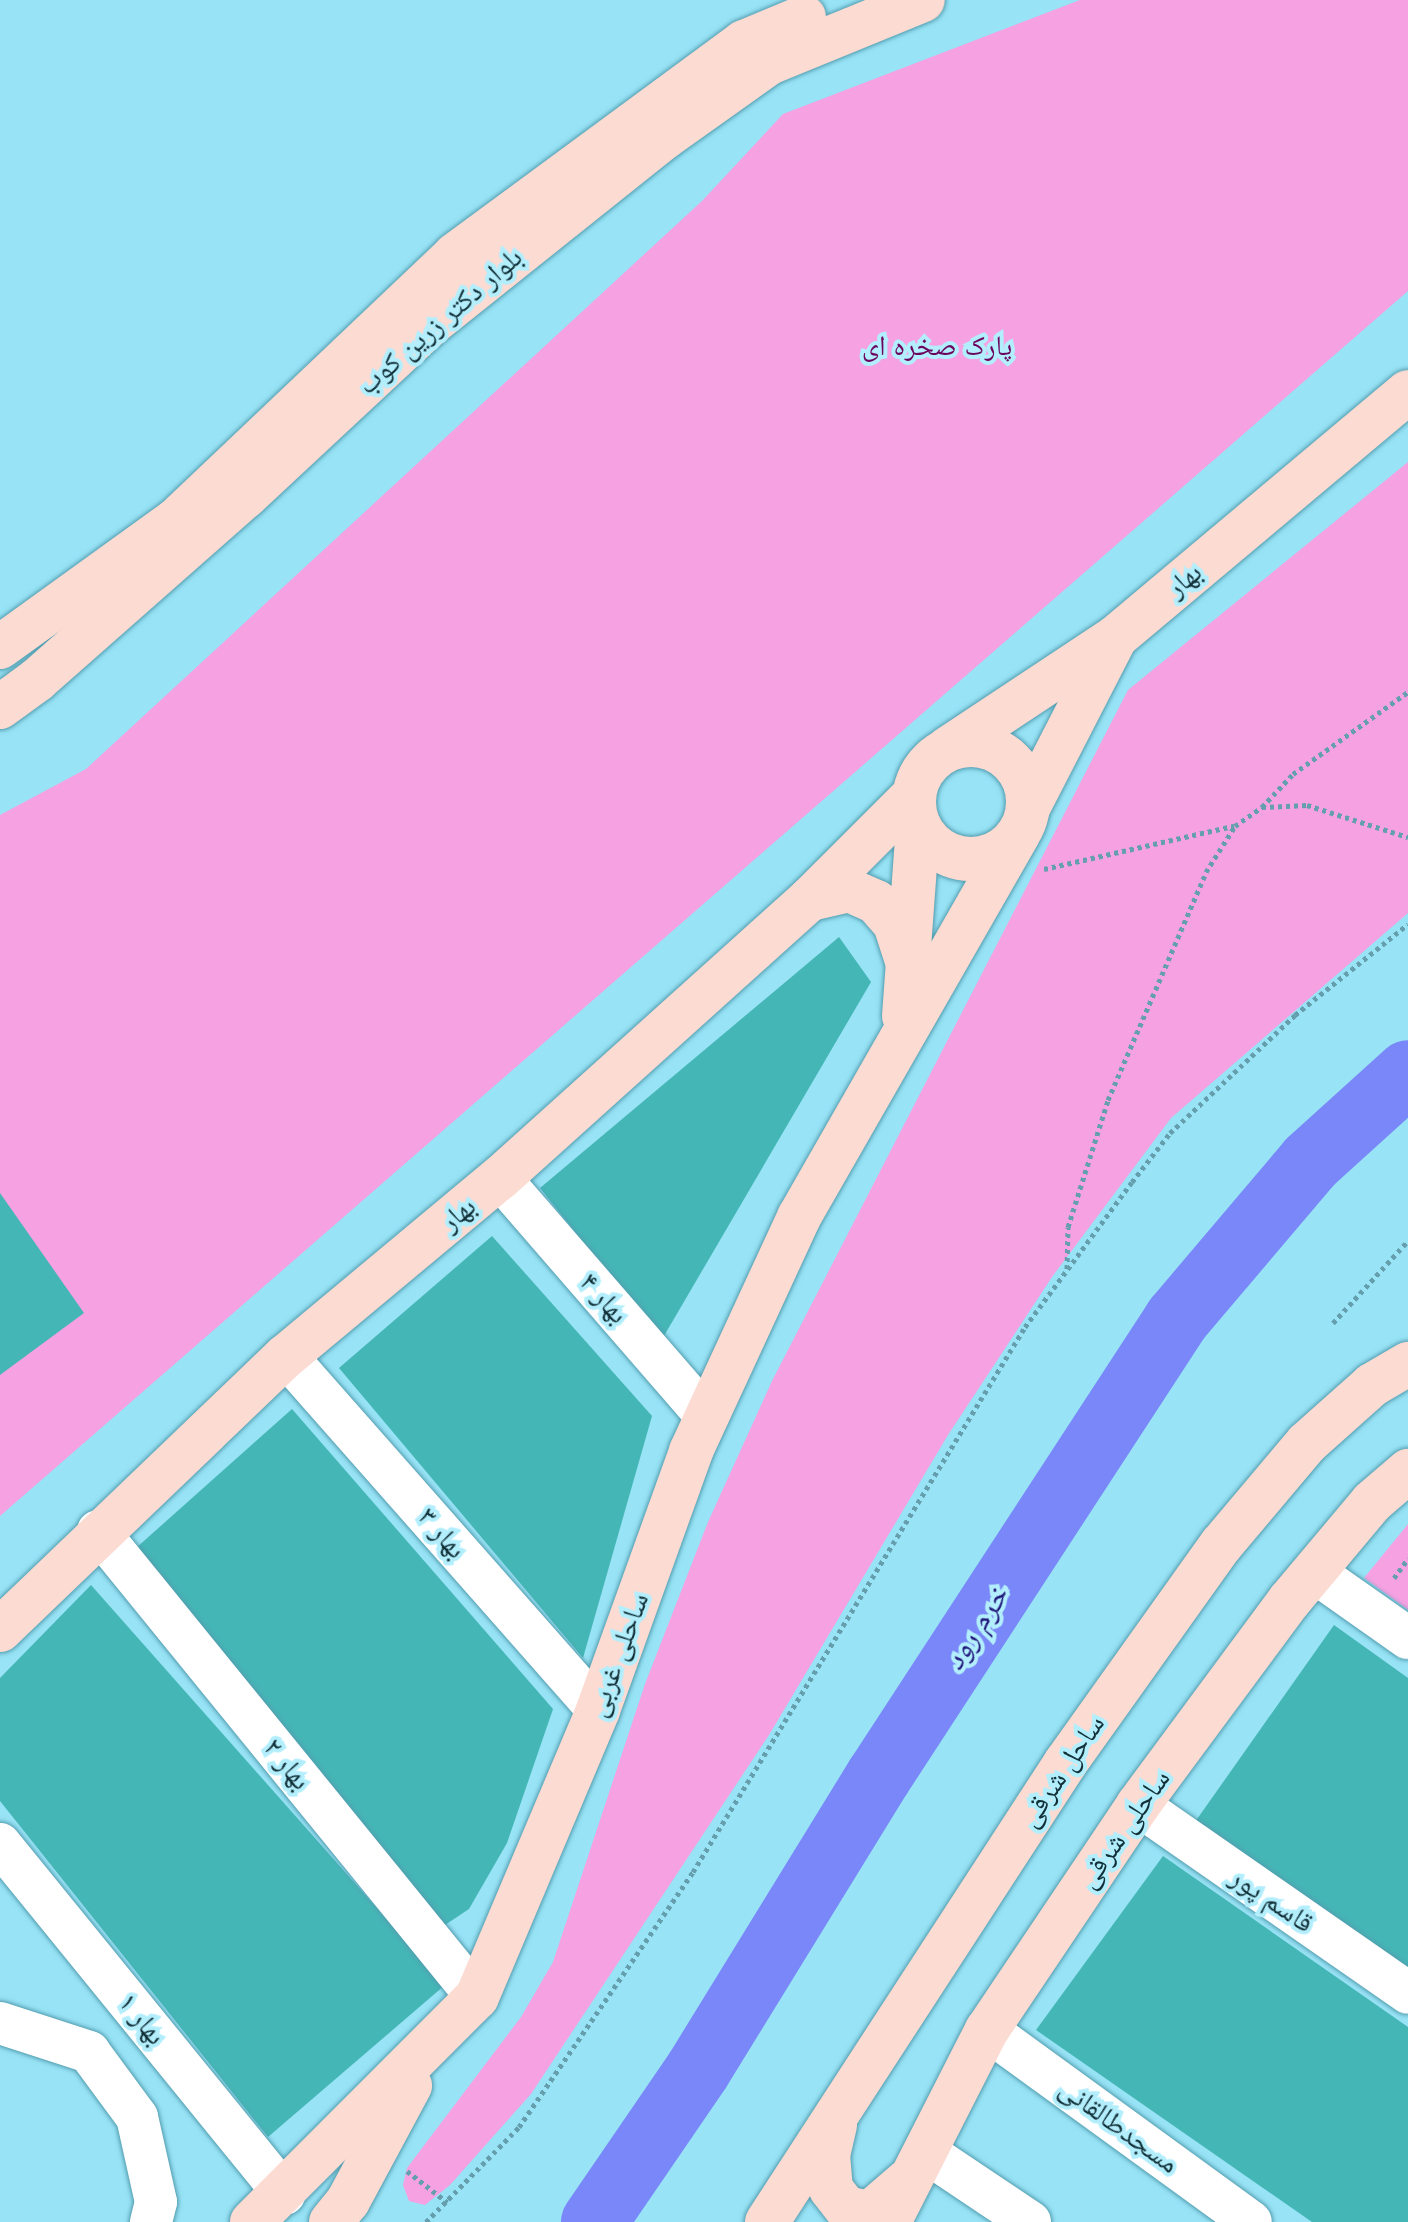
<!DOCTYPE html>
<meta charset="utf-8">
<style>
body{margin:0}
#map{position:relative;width:1408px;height:2222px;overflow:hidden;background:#98e3f6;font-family:Arial,"Noto Naskh Arabic",sans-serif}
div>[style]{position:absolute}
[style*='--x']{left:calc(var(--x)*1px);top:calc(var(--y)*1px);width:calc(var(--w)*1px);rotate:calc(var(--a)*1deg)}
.green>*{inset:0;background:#f6a1e2}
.river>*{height:66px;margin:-33px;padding:0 33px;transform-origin:33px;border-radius:33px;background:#7987f8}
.building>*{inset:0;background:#45b6b6}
.path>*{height:5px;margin-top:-2.5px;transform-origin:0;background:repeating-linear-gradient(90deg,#659fae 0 4px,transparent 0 8px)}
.roads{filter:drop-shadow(0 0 2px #539daf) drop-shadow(0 0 2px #539daf)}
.minor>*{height:42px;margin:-21px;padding:0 21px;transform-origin:21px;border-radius:21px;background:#fff}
.secondary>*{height:44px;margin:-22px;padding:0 22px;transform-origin:22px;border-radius:22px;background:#fcdbd2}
.secondary>.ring{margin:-22px;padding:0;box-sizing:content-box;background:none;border:44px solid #fcdbd2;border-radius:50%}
span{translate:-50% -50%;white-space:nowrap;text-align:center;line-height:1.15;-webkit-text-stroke:8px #b3eefd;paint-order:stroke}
.street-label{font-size:28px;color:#113038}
.park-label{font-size:28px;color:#6c055d}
.water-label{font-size:30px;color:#21187b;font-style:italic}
</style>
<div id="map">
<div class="green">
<i style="clip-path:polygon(1080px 0,1408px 0,1408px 291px,0 1516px,0 815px,86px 769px,702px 201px,783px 114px)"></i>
<i style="clip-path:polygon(1408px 462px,1408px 913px,1171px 1118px,1052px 1277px,948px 1435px,769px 1735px,531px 2094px,450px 2185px,425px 2205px,409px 2201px,403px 2185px,407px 2168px,521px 2017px,553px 1962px,645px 1684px,708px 1522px,772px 1381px,1128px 690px)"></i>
<i style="clip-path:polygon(1408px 1524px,1408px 1610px,1364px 1578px)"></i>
</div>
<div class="river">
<i style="--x:594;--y:2222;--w:184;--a:-55.6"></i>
<i style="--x:698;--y:2070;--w:345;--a:-58.4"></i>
<i style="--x:879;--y:1776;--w:546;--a:-56.89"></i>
<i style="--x:1177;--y:1319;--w:206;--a:-49.7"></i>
<i style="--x:1310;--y:1162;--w:132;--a:-42.2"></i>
</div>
<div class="building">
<i style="clip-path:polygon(839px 937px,871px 982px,661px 1341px,540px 1188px)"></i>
<i style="clip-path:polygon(0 1193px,84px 1313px,0 1375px)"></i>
<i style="clip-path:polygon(492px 1236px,652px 1416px,583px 1658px,339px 1368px)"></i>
<i style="clip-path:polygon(292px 1409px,553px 1709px,507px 1843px,469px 1909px,442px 1927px,136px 1548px)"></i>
<i style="clip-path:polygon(91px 1585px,445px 1985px,268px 2137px,0 1801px,0 1678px)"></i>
<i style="clip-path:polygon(1334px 1625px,1408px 1678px,1408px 1985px,1183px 1839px)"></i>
<i style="clip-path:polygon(1163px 1856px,1408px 2027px,1408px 2222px,1312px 2222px,1036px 2030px)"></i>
</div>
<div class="path">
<i style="--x:1262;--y:807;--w:45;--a:-46.8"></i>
<i style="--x:1293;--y:774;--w:141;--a:-35.5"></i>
<i style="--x:1044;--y:869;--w:195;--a:-12.8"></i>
<i style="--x:1067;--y:1269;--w:42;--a:-88.6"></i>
<i style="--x:1068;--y:1227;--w:133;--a:-72.5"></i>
<i style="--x:1108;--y:1100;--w:248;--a:-66.7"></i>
<i style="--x:1206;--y:872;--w:54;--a:-57.8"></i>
<i style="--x:1235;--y:826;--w:33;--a:-35"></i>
<i style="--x:1262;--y:807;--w:45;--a:-2.5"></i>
<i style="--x:1307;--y:805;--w:106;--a:17.6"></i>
<i style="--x:1333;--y:1323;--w:111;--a:-47.6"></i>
<i style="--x:1394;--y:1578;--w:24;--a:-54"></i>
<i style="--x:407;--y:2171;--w:51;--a:37.8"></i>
<i style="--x:426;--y:2222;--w:133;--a:-45.6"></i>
<i style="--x:519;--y:2127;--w:309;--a:-55.7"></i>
<i style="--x:693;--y:1872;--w:638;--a:-58.65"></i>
<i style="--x:1025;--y:1327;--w:180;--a:-53.6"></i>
<i style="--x:1132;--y:1182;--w:62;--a:-52.2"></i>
<i style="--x:1170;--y:1133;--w:172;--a:-43.3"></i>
<i style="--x:1295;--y:1015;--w:145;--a:-38.8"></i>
</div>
<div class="roads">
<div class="minor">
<i style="--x:500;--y:1178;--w:316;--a:49.1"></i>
<i style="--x:286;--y:1356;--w:472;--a:48.6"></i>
<i style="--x:98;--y:1531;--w:601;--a:50.88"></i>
<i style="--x:1314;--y:1572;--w:115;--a:35.1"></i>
<i style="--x:1138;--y:1805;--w:329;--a:34.8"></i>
<i style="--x:0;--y:1844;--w:451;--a:50.9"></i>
<i style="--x:0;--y:2023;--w:94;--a:18"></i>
<i style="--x:89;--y:2052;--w:81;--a:53.6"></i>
<i style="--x:137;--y:2117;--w:87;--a:77.4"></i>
<i style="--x:156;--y:2202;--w:21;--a:104"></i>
<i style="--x:987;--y:2030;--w:326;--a:36"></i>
<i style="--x:927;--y:2153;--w:124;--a:33.8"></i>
</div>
<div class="secondary">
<i style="--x:0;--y:647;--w:216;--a:-35.8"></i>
<i style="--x:175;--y:521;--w:386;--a:-43.5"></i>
<i style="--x:455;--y:255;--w:359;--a:-36.4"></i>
<i style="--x:744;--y:42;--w:65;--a:-22.6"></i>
<i style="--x:0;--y:707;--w:46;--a:-36.1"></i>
<i style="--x:37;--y:680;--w:278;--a:-41.4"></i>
<i style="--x:246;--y:496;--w:249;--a:-43"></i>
<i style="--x:428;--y:326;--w:303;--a:-38.6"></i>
<i style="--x:665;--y:137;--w:128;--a:-35.4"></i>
<i style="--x:769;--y:63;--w:166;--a:-22.2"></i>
<i class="ring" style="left:914px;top:745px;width:70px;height:70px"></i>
<i style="--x:947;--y:749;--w:203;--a:-33.5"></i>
<i style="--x:1116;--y:637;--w:381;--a:-40"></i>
<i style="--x:1028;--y:808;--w:190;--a:-62.8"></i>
<i style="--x:810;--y:899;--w:40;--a:-13"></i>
<i style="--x:849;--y:890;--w:30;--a:24"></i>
<i style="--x:876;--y:902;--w:29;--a:49"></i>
<i style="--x:895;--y:924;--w:39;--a:72"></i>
<i style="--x:904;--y:1016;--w:191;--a:-85.8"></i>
<i style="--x:0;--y:1630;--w:396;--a:-43.8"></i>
<i style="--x:286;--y:1356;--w:278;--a:-39.8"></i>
<i style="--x:500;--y:1178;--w:417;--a:-42"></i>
<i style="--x:810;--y:899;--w:146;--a:-45"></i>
<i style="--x:835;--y:2125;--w:31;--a:103"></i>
<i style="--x:828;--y:2155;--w:34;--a:85"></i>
<i style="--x:831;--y:2189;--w:24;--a:52"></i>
<i style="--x:846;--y:2208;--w:25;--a:12"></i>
<i style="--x:870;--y:2213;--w:49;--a:-40.9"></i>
<i style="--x:252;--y:2222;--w:318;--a:-45"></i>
<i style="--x:477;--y:1997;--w:311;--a:-67.1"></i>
<i style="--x:598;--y:1710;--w:275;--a:-70.2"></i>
<i style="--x:691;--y:1451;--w:258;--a:-65.2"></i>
<i style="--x:799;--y:1217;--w:439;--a:-60.2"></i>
<i style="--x:331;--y:2222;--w:27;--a:-51"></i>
<i style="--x:348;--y:2201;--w:131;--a:-61.7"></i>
<i style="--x:767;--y:2222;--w:549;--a:-56.98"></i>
<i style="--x:1066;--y:1762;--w:267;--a:-54.5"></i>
<i style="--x:1221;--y:1545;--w:133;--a:-49.9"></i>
<i style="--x:1307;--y:1443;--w:87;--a:-41.7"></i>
<i style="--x:1372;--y:1385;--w:42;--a:-30.3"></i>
<i style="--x:889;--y:2222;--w:216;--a:-63"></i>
<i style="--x:987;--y:2030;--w:271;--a:-56.1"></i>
<i style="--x:1138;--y:1805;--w:254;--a:-53.5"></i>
<i style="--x:1289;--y:1601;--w:129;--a:-50"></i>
<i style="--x:1372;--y:1502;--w:48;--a:-40.7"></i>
</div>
</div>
<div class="street-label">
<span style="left:440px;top:321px;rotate:-41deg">بلوار دکتر زرین کوب</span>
<span style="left:1184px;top:580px;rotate:-40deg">بهار</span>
<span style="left:458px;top:1214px;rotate:-40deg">بهار</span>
<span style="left:604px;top:1298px;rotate:49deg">بهار ۴</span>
<span style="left:442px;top:1533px;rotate:49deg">بهار ۳</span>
<span style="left:618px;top:1655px;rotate:-70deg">ساحلی غربی</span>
<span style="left:287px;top:1764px;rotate:51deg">بهار ۲</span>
<span style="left:1062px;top:1771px;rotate:-56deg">ساحل شرقی</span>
<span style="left:1124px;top:1829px;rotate:-55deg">ساحلی شرقی</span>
<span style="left:1272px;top:1900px;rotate:34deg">قاسم پور</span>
<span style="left:142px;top:2019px;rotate:51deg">بهار ۱</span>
<span style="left:1119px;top:2126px;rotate:36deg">مسجدطالقانی</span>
</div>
<div class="park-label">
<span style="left:937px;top:346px">پارک صخره ای</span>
</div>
<div class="water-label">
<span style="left:976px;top:1628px;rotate:-57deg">خرم رود</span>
</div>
</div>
